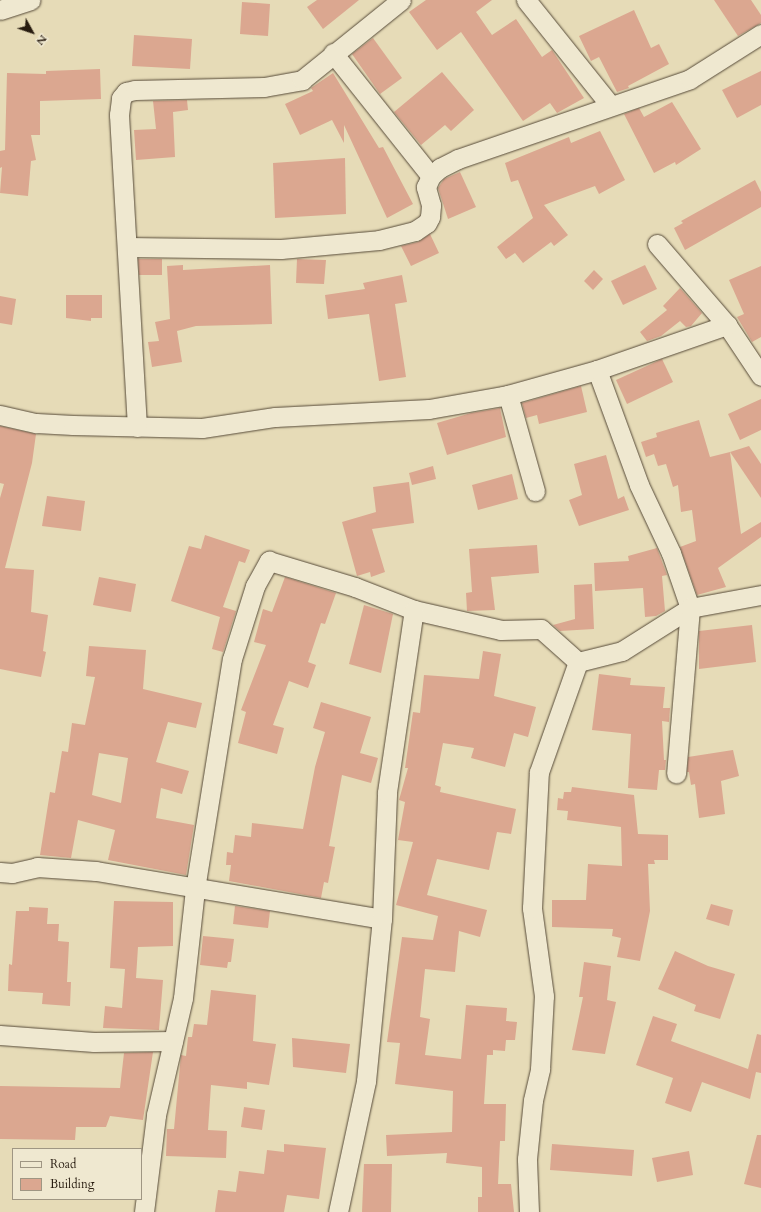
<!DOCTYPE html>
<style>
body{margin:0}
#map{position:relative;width:761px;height:1212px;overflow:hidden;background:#e6dbb7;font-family:Cardo,serif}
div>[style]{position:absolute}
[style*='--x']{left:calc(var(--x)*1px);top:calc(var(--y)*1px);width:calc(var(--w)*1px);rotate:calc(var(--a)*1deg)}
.building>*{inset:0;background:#dba790}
.roads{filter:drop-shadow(0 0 1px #574b39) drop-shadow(0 0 1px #574b39)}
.street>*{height:19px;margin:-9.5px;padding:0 9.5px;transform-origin:9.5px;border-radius:9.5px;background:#efe8d0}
span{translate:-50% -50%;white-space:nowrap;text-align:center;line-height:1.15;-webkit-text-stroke:4px #efe8d0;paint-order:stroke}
.legend{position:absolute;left:12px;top:1148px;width:130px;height:52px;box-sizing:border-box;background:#efe8d0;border:1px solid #9f9683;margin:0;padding:5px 7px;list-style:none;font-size:12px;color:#271b0f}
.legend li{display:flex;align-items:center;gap:8px;height:20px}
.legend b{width:20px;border:1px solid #9f9683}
.north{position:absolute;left:12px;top:12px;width:40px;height:40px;-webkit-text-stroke:3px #efe8d0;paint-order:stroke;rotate:130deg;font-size:11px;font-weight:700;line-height:16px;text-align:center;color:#271b0f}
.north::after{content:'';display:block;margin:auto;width:14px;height:18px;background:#271b0f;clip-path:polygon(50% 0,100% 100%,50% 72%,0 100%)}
</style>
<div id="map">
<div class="building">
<i style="clip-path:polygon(317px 0,359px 0,323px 29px,307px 7px)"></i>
<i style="clip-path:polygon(426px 0,492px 0,476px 12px,492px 35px,516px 19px,542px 57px,552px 50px,584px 98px,557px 113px,550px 103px,523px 121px,461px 32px,437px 50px,409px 12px)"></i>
<i style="clip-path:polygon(714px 0,751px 0,761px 15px,761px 23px,738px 36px)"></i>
<i style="clip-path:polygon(242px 2px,270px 4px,268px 36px,240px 34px)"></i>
<i style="clip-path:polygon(634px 10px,651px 48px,659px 44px,669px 64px,628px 86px,629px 88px,617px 92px,599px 57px,591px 61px,579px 36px)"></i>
<i style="clip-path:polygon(134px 35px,192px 39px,190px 69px,132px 66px)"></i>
<i style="clip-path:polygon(373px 38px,402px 78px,380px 94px,352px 54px)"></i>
<i style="clip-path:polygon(100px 69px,101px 99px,40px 101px,40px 135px,31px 135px,36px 160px,31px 161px,28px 196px,0 193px,2px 167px,0 168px,0 151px,5px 150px,7px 73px,46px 74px,46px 71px)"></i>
<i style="clip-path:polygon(761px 71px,761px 105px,737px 118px,722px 90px)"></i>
<i style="clip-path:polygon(442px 72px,474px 110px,451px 131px,445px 125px,421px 145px,394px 112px)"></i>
<i style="clip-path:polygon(333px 73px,379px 148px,383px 147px,413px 204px,387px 218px,344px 125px,344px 143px,332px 120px,300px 135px,285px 104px,313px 91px,311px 88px)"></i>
<i style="clip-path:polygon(187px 100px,188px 110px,173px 112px,175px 157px,136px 160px,134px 130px,156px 129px,153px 101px)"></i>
<i style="clip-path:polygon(672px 102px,701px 149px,676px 165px,675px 162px,654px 173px,624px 114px,639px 108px,644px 117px)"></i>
<i style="clip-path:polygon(600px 131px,625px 180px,599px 194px,595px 186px,544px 205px,568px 235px,554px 246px,551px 242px,523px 263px,515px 253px,506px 259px,497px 247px,533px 218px,518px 180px,511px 182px,505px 163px,569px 137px,571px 143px)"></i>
<i style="clip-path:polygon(345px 158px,346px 214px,275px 218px,273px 163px)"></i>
<i style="clip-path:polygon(460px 172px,476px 207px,448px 219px,438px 188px,444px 179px)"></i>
<i style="clip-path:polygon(755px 180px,761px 192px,761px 207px,685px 250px,674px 228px,683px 223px,681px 221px)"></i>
<i style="clip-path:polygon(430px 234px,439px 253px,411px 266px,401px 246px,418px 242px)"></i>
<i style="clip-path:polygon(138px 259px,162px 259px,162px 275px,139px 275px)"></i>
<i style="clip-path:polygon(297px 259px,326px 260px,324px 284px,296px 283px)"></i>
<i style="clip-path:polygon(183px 265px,183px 270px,270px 265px,272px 324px,196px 326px,177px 331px,182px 362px,152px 367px,148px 342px,159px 341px,155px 322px,170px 319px,167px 266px)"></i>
<i style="clip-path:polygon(645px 265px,657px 289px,623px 305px,611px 281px)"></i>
<i style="clip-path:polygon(761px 266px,761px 337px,752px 342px,737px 317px,744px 314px,729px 280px)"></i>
<i style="clip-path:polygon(594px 270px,603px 279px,593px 290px,584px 281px)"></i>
<i style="clip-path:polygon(402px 275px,407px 302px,395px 304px,406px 377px,379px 381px,369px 314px,328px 319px,325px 295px,365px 289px,363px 283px)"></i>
<i style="clip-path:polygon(680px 288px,702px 313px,691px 326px,686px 327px,680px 321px,661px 336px,647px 341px,640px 332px,667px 310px,663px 306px)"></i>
<i style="clip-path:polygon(66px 295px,102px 295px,102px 318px,91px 318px,91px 321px,66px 318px)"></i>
<i style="clip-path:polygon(0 296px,16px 299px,12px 325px,0 323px)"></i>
<i style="clip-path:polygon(662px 359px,673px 382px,627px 404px,616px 380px)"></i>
<i style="clip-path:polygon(581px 386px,587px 412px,539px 424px,537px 415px,526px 418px,522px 403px)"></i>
<i style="clip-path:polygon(761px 399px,761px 430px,740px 440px,728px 414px)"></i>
<i style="clip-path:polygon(500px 408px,506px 437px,447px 455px,437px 423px,471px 413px)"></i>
<i style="clip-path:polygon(699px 420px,710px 457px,730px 452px,741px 534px,761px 522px,761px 537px,718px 568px,726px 587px,697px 595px,680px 547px,696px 541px,692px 510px,681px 512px,678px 485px,673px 487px,666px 464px,658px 466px,654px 454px,646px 457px,641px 442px,657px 437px,656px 433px)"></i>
<i style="clip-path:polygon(0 426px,36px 434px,32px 463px,5px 568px,34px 570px,31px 612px,48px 615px,43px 651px,46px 652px,41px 677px,0 669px,0 498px,4px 484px,0 483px)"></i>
<i style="clip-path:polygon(749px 446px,761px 464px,761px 498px,730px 452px)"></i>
<i style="clip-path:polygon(606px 455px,618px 499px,624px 496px,629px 510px,579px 526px,569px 500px,582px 495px,574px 464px)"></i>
<i style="clip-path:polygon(433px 466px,436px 479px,412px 485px,409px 473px)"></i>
<i style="clip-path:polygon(512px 474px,518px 499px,478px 510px,472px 485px)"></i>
<i style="clip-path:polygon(409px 482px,414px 523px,372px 529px,385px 572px,371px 577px,370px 572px,357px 576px,342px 522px,376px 512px,373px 487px)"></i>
<i style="clip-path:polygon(47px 496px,85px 501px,81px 531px,42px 526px)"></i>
<i style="clip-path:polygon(205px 535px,250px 550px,245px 563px,239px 561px,223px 607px,236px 611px,223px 652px,212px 649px,220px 617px,171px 601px,189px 546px,201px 549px)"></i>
<i style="clip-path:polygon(537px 545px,539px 573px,491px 577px,495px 610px,467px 611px,466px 593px,472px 592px,469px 549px)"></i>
<i style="clip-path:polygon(657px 548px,667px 575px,662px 576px,665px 611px,656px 616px,645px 617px,643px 588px,595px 591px,594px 563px,629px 561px,628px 556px)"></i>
<i style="clip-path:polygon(99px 577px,136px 584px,131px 612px,93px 605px)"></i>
<i style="clip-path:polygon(285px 577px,336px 593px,325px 624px,321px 623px,308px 662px,316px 665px,308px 688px,289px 681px,273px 725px,284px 728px,277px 754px,238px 743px,246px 712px,241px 710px,266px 645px,254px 642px,263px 609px,272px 612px)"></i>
<i style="clip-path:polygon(592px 584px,594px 629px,560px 631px,553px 625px,575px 619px,574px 585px)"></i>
<i style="clip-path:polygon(364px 605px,393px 614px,381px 673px,349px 664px)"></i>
<i style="clip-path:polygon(752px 625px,756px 662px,699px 669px,699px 631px)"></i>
<i style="clip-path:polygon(evenodd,89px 646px,146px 650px,143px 689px,202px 703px,196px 728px,168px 722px,156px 762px,189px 771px,182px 794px,161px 788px,156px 818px,194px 825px,186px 875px,108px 860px,115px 830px,78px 820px,71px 858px,40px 855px,50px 792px,55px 793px,62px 751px,68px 752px,72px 723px,85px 725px,95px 677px,86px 676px,89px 646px,99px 753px,128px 758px,121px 803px,92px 795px,99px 753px)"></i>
<i style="clip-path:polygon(483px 651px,501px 654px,494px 696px,536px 707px,528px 737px,514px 733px,505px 767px,471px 758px,474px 748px,443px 743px,435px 785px,441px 787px,440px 792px,516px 809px,511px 834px,497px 832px,489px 870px,437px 859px,427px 895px,487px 910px,480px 937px,459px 931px,455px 972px,425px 969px,420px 1017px,430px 1019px,425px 1055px,461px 1059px,466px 1005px,507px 1008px,506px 1021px,517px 1022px,515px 1040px,506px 1040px,505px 1051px,493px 1050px,493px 1055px,487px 1055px,484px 1104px,506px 1104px,505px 1141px,500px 1141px,498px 1184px,511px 1184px,514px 1212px,478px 1212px,478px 1197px,482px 1197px,482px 1167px,446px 1163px,447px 1153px,387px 1156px,386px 1135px,452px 1132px,453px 1091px,395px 1084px,400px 1043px,387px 1042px,402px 937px,433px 940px,438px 916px,396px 905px,413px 842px,398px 840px,405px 802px,399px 800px,408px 768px,405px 768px,413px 712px,420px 713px,424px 675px,479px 679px)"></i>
<i style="clip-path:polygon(599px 674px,631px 678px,630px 685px,665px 687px,663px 708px,670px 708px,669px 722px,662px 721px,664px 760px,666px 760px,665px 770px,659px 770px,657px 790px,628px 788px,631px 734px,592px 730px)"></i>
<i style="clip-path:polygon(321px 702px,371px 717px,360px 753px,378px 758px,371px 783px,342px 775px,329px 846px,335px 847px,328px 883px,324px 882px,321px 898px,229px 881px,231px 865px,226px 865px,227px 852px,233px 853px,235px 835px,251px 837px,252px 823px,303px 829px,315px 767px,325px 732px,313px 728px)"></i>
<i style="clip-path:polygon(733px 750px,739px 776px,721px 781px,725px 814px,699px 818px,695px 784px,691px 785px,689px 772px,687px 772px,688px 757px)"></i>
<i style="clip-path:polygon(572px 787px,634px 795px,638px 834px,668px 835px,668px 860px,654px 860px,655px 864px,648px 864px,650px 911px,640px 961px,617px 957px,621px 938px,612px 936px,613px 929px,552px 927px,552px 900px,586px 900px,588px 864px,622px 866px,621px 827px,567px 820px,568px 811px,557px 810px,558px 798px,563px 799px,564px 792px,571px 792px)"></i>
<i style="clip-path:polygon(114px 901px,173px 902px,173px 946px,138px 947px,136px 978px,163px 980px,159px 1030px,103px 1028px,105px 1006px,122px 1008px,125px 969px,110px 968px)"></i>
<i style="clip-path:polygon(711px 904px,733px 910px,729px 926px,706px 919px)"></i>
<i style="clip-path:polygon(235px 906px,270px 911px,268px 928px,233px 924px)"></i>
<i style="clip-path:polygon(29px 907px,48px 908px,47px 924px,59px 924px,58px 941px,69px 942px,67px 982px,71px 982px,70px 1006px,42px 1004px,43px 993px,8px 991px,9px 964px,12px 965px,16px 911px,29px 911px)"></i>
<i style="clip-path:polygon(203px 936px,234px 939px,231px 962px,228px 962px,227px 968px,200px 965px)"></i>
<i style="clip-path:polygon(675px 951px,708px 966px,735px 974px,720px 1019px,694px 1011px,696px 1005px,658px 989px)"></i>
<i style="clip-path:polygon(584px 962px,611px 966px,607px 1000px,616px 1002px,605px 1054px,572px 1050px,583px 997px,579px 997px)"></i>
<i style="clip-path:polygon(211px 990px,256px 995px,253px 1041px,276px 1044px,269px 1085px,247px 1082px,247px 1089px,211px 1085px,208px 1130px,227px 1131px,226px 1158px,166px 1156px,167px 1129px,174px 1129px,181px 1055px,186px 1056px,188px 1037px,192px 1037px,194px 1024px,207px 1025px)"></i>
<i style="clip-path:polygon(653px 1016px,677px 1024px,671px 1041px,748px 1069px,757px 1034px,761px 1035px,761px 1073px,756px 1072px,750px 1099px,702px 1082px,691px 1112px,665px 1103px,673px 1078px,636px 1065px)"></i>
<i style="clip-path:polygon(292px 1038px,350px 1044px,346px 1073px,293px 1067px)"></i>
<i style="clip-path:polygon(153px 1052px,143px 1120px,110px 1116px,106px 1127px,76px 1127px,75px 1140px,0 1139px,0 1086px,120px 1088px,124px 1053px)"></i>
<i style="clip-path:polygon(244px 1107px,265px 1110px,262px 1130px,241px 1127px)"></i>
<i style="clip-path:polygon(757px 1135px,761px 1135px,761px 1188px,744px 1184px)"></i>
<i style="clip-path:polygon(284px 1144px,326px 1148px,319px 1199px,287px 1195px,284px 1212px,215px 1212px,218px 1190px,236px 1192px,239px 1171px,264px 1174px,267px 1150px,284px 1152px)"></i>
<i style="clip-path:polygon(552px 1144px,634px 1150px,632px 1176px,550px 1170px)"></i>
<i style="clip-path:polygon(689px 1151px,693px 1175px,657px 1182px,652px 1158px)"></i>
<i style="clip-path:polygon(364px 1164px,392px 1164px,391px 1212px,362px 1212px)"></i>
</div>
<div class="roads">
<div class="street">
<i style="--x:526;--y:0;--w:134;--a:51.3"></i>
<i style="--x:0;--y:10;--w:32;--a:-18"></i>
<i style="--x:333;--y:53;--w:157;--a:51.5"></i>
<i style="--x:657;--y:244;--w:107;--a:49.2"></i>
<i style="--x:727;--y:325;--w:61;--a:56.3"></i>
<i style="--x:127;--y:247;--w:154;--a:0.7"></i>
<i style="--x:281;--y:249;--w:98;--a:-5.2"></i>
<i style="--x:379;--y:240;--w:37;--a:-14"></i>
<i style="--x:415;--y:231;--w:14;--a:-34"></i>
<i style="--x:427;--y:223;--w:7;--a:-63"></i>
<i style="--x:430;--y:217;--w:12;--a:-85"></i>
<i style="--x:431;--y:205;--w:19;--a:-106"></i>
<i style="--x:426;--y:187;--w:12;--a:-66"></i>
<i style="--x:431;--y:176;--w:12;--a:-42"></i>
<i style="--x:440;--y:168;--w:20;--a:-27"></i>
<i style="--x:458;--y:159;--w:245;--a:-19"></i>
<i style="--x:690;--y:79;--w:84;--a:-32.4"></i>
<i style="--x:597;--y:370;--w:122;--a:69.9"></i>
<i style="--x:639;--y:485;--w:75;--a:64.8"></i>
<i style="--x:671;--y:553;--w:58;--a:70.9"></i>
<i style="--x:690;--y:608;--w:166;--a:94.8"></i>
<i style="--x:508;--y:395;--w:100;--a:74.3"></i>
<i style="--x:0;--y:415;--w:37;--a:13"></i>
<i style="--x:36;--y:423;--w:37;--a:3"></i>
<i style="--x:73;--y:425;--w:129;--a:1.3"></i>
<i style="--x:202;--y:428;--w:74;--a:-8.6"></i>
<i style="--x:275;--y:417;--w:154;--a:-3"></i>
<i style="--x:429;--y:409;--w:80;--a:-10"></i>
<i style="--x:508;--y:395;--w:92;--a:-15.7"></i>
<i style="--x:597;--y:370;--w:138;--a:-19.1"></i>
<i style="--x:137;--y:427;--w:313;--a:-93.3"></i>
<i style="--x:119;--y:115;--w:17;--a:-83"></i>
<i style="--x:121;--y:98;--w:8;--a:-50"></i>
<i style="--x:126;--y:92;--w:9;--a:-13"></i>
<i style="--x:135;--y:90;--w:129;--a:-1.3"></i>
<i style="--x:264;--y:87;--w:39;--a:-10"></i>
<i style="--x:302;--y:80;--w:127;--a:-38.9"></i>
<i style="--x:0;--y:872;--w:12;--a:5"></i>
<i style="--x:12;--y:873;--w:26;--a:-13"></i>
<i style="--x:37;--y:867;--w:59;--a:3.9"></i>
<i style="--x:96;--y:871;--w:290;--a:9.5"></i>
<i style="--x:0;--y:1035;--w:94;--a:4.3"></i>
<i style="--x:94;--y:1042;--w:79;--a:-0.7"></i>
<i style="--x:144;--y:1212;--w:98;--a:-82.9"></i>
<i style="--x:156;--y:1115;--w:120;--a:-77"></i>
<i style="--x:183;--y:998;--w:110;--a:-83.7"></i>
<i style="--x:195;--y:889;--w:233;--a:-80.9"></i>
<i style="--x:232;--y:659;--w:77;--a:-72.5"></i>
<i style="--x:255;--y:586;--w:29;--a:-61"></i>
<i style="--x:269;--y:561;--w:90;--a:16.8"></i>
<i style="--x:355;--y:587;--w:63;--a:21.3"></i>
<i style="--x:414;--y:610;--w:89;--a:12.9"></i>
<i style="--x:501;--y:630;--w:40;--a:-1.4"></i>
<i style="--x:541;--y:629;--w:50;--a:41.7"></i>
<i style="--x:578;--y:662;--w:45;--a:-14"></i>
<i style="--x:622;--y:651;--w:80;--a:-32.3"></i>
<i style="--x:690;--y:608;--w:72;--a:-10.4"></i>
<i style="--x:338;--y:1212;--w:134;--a:-77.9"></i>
<i style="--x:366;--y:1081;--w:163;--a:-84.4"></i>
<i style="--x:382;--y:919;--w:127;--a:-87.7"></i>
<i style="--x:387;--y:792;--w:184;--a:-81.6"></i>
<i style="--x:529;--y:1212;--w:53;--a:-92.2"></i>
<i style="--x:527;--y:1159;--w:59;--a:-84.2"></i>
<i style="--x:533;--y:1100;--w:32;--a:-77"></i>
<i style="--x:540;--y:1069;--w:73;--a:-86.9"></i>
<i style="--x:544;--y:996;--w:89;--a:-97.8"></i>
<i style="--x:532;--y:908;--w:136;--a:-87.1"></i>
<i style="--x:539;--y:772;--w:117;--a:-70.5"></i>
</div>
</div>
<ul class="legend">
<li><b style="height:5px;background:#efe8d0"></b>Road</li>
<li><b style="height:11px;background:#dba790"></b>Building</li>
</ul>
<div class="north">N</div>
</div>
